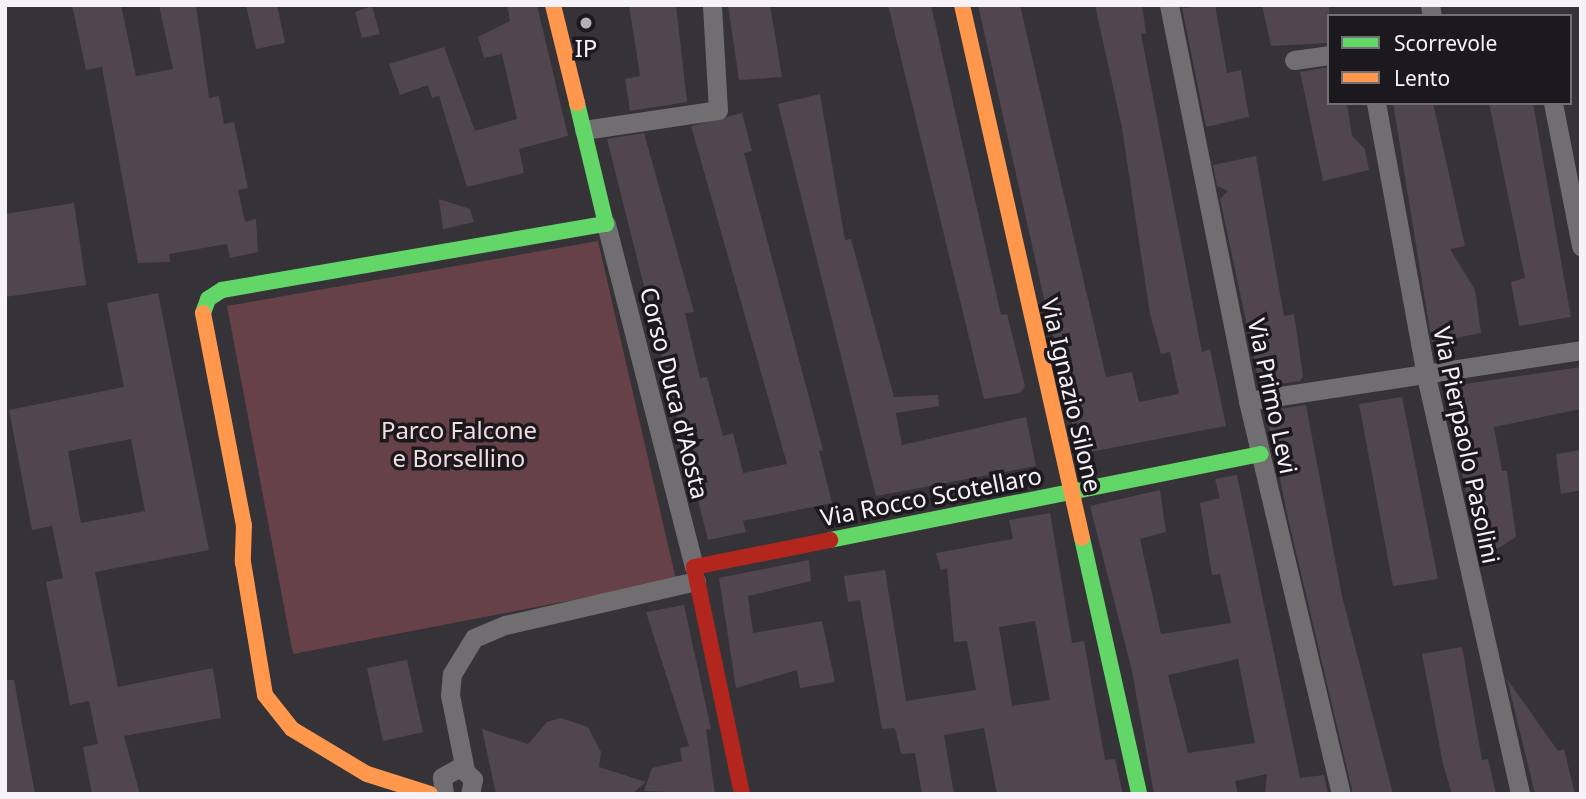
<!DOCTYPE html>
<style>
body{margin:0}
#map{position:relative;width:1586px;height:799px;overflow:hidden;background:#353238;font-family:"Noto Sans",sans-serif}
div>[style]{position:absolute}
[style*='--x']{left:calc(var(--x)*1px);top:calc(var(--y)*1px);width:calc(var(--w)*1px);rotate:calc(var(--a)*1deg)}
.green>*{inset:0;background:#664248}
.building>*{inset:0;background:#51464f}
.street>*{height:19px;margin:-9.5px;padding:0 9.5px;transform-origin:9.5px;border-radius:9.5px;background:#706e71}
.fast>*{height:16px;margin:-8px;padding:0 8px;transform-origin:8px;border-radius:8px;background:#63d668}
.slow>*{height:16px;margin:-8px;padding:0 8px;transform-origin:8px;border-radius:8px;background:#ff974d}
.jam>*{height:16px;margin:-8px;padding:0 8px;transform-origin:8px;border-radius:8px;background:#b3261e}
.dots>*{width:19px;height:19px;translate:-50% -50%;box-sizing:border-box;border:4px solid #1c191e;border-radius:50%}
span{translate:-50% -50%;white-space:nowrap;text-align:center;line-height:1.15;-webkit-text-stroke:7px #1c191e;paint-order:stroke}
.poi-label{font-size:24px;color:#f6f2f8}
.street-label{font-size:24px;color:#f6f2f8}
.park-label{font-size:24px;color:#f1dcdf}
.frame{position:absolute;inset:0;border:7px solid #f6f2f8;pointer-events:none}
.legend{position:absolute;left:1327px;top:14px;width:245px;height:91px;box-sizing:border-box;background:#1c191e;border:2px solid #737075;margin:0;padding:9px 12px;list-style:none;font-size:21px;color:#f6f2f8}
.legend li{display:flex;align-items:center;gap:14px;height:35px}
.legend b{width:35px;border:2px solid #737075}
</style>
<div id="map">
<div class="green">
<i style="clip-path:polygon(598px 241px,676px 580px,293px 654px,227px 306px)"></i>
</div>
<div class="building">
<i style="clip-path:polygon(72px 5px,121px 5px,136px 76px,173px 69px,159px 5px,196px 5px,209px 98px,219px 96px,224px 124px,234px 122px,248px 188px,238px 190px,245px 222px,256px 219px,258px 252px,230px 258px,227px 244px,169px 254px,170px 262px,138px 263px,102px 67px,86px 70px)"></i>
<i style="clip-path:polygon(246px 5px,277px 5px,285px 43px,256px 49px)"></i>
<i style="clip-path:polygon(507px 5px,537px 5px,568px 136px,519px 149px,524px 173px,467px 187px,439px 96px,432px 98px,428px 85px,400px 95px,389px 64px,444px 47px,475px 131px,517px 119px,502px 54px,484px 58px,478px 37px,510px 21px)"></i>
<i style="clip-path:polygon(629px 5px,676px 5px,687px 102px,630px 111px,625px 79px,640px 76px)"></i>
<i style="clip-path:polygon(728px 5px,770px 5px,782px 77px,739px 80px)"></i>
<i style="clip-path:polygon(888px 5px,931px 5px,1001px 315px,1007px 314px,1025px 386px,1020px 393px,984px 399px)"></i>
<i style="clip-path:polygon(978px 5px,1020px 5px,1106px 377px,1132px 372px,1139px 402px,1179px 394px,1170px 352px,1161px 354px,1150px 314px,1122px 128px,1095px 5px,1142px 5px,1146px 33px,1141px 34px,1202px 352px,1210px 349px,1226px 426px,1079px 454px)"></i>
<i style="clip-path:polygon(1215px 5px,1227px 73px,1241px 70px,1249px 117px,1206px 127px,1182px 8px)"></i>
<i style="clip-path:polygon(1262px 5px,1329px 5px,1329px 43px,1271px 46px)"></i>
<i style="clip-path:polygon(372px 6px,380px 34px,362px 38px,355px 12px)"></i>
<i style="clip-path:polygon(1329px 67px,1329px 103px,1347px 103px,1352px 136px,1365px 149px,1369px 170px,1323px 181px,1300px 72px)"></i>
<i style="clip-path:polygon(820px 94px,845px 240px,851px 239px,894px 397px,938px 395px,939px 406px,896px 413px,902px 445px,1026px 417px,1036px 466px,876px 496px,778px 104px)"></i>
<i style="clip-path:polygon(1393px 103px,1433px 103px,1465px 246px,1450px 249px,1475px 290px,1481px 333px,1432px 343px)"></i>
<i style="clip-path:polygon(1489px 103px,1533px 103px,1571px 317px,1519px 326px,1511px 282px,1525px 278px)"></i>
<i style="clip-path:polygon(742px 113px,752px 151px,744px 153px,823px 450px,819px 451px,832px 503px,743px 521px,746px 532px,708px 540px,607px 139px,644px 133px,694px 312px,685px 313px,700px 378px,707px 377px,723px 436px,733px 433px,743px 473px,787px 464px,691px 126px)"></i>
<i style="clip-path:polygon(1256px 156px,1284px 316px,1294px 314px,1303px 376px,1300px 381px,1260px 387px,1220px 199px,1228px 191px,1217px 186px,1213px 165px)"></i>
<i style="clip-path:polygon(439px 199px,470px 209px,474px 222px,443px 229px)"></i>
<i style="clip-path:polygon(74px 203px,86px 285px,5px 297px,5px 214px)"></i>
<i style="clip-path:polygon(evenodd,158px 293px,209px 550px,95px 572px,118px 687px,213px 668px,221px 718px,124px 736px,140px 794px,92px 794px,83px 747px,98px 744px,89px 701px,70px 705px,46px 582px,63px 578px,52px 526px,32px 530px,9px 410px,124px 387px,107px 303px,158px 293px,131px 439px,145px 511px,81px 523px,68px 451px,131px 439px)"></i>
<i style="clip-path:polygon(1581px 367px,1581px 409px,1494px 427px,1502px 471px,1507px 471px,1516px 537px,1480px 560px,1445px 387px)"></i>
<i style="clip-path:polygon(1402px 397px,1438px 579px,1393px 586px,1359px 404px)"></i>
<i style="clip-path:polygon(1306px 405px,1342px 596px,1393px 794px,1353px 794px,1288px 518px,1266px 411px)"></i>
<i style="clip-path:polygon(1581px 450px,1581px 490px,1561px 494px,1556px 454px)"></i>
<i style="clip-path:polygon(evenodd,1237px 475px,1300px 778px,1324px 775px,1328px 794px,1265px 794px,1267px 774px,1235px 781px,1238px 794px,1154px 794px,1132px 671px,1090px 506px,1160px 490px,1166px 532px,1140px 539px,1161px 634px,1231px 623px,1220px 574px,1212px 575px,1200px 503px,1220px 498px,1215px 479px,1237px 475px,1238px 659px,1255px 743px,1188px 753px,1168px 675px,1238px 659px)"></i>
<i style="clip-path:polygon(evenodd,1050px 513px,1072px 643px,1084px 641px,1105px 760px,1115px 759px,1123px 794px,997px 794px,984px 728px,944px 735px,954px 794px,922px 794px,915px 753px,901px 754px,895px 728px,882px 729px,860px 600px,848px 602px,844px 576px,885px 570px,906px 701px,976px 690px,967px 641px,954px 642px,947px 568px,941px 570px,936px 553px,1013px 539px,1009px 520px,1050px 513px,1035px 621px,1050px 700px,1012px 706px,999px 627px,1035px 621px)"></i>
<i style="clip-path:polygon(809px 560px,811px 581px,748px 596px,753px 633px,822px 621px,835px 682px,800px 688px,797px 670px,736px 688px,719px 578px)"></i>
<i style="clip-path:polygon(684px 605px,711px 729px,706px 730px,715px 794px,644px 791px,652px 768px,682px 761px,680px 748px,689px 746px,646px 612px)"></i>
<i style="clip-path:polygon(1462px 647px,1482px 760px,1488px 759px,1496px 794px,1452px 794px,1443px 764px,1422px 654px)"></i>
<i style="clip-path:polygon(407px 660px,423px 732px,383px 741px,367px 668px)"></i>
<i style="clip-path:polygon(1507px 679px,1558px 751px,1564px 749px,1575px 794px,1535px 794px)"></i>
<i style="clip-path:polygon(5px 680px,14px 680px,35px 794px,5px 794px)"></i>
<i style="clip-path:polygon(561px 718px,588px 727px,601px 752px,599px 767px,646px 782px,632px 794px,496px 794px,482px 729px,528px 744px,547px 722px)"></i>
</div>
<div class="street">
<i style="--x:1169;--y:5;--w:404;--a:78.7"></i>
<i style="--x:1248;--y:401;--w:404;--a:76.7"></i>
<i style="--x:1430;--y:5;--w:11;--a:80"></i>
<i style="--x:1294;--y:60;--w:35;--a:-8"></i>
<i style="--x:1376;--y:103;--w:278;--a:79.6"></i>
<i style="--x:1426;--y:376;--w:428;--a:77.3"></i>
<i style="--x:1553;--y:103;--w:146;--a:78.9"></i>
<i style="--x:584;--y:130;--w:135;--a:-8.5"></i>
<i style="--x:718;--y:110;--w:105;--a:-93.3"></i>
<i style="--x:606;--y:224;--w:354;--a:75.6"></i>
<i style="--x:1248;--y:401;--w:337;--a:-8.7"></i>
<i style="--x:465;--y:770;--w:76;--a:-101.3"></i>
<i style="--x:450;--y:695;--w:21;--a:-85"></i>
<i style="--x:452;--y:674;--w:42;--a:-58.6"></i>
<i style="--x:474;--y:638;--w:34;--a:-23"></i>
<i style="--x:505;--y:625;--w:196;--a:-13"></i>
<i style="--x:444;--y:794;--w:17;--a:-97"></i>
<i style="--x:442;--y:777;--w:21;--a:-29"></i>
<i style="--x:460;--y:767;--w:18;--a:43"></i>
<i style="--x:473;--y:779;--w:15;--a:101"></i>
</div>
<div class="fast">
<i style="--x:203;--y:313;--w:15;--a:-70"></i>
<i style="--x:208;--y:299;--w:17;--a:-33"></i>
<i style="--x:222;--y:290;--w:390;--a:-9.8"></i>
<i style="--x:606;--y:224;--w:124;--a:-103.5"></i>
<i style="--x:1082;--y:538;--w:262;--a:77.4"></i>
<i style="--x:830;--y:540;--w:439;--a:-11.3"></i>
</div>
<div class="slow">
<i style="--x:553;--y:5;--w:101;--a:76.2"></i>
<i style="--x:962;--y:5;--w:546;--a:77.31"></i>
<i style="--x:203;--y:313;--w:216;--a:79.1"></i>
<i style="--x:244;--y:525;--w:37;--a:92"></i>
<i style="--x:243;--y:562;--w:135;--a:80.6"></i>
<i style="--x:265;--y:695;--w:43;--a:51.5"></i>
<i style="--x:292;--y:729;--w:87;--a:31"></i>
<i style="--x:367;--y:774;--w:66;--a:17.6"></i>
</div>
<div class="jam">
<i style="--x:742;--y:794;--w:232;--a:-101.9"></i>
<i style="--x:694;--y:567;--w:139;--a:-11.2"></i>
</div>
<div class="dots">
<i style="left:586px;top:23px;background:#b2afb5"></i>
</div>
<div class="poi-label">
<span style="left:586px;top:48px">IP</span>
</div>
<div class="street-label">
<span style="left:675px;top:393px;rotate:76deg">Corso Duca d'Aosta</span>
<span style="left:1072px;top:395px;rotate:77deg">Via Ignazio Silone</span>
<span style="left:1273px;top:396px;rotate:78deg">Via Primo Levi</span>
<span style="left:1467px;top:445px;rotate:78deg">Via Pierpaolo Pasolini</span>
<span style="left:931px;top:496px;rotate:-11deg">Via Rocco Scotellaro</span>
</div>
<div class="park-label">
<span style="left:459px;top:444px">Parco Falcone<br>e Borsellino</span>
</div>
<div class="frame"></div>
<ul class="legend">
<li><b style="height:9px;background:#63d668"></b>Scorrevole</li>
<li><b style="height:9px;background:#ff974d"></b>Lento</li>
</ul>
</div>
